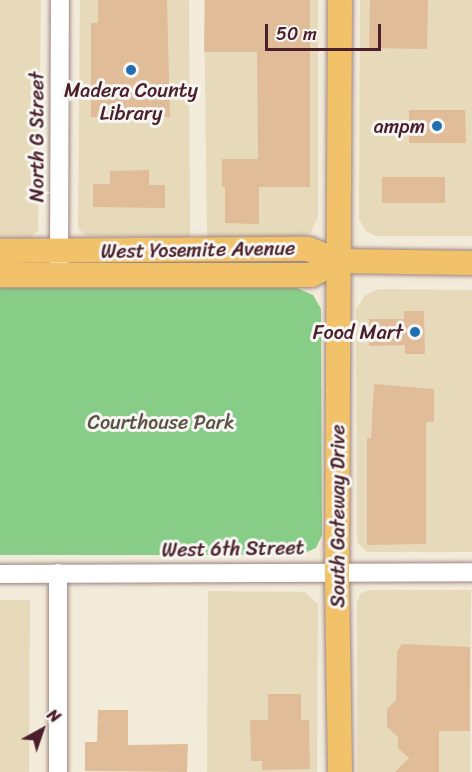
<!DOCTYPE html>
<style>
body{margin:0}
#map{position:relative;width:472px;height:772px;overflow:hidden;background:#f3ebda;font-family:Sriracha,sans-serif}
div>[style]{position:absolute}
[style*='--x']{left:calc(var(--x)*1px);top:calc(var(--y)*1px);width:calc(var(--w)*1px);rotate:calc(var(--a)*1deg)}
.built>*{inset:0;background:#e7daba}
.green>*{inset:0;background:#87cd87}
.building>*{inset:0;background:#e0bc99}
.roads{filter:drop-shadow(0 0 2px #9e8582) drop-shadow(0 0 2px #9e8582)}
.minor>*{height:18px;margin:-9px;padding:0 9px;transform-origin:9px;border-radius:9px;background:#fff}
.major>*{height:24px;margin:-12px;padding:0 12px;transform-origin:12px;border-radius:12px;background:#f2c26a}
.dots>*{width:16px;height:16px;translate:-50% -50%;box-sizing:border-box;border:3px solid #f6f6f2;border-radius:50%}
span{translate:-50% -50%;white-space:nowrap;text-align:center;line-height:1.15;-webkit-text-stroke:6px #f6f6f2;paint-order:stroke}
.poi-label{font-size:20px;color:#4a1f2b}
.right{translate:-100% -50%;text-align:right}
.street-label{font-size:20px;color:#4a1f2b}
.park-label{font-size:20px;color:#5c5347}
.north{position:absolute;left:12px;top:700px;width:60px;height:60px;-webkit-text-stroke:4px #f6f6f2;paint-order:stroke;rotate:40deg;font-size:16px;font-weight:700;line-height:24px;text-align:center;color:#4a1f2b}
.north::after{content:'';display:block;margin:auto;width:21px;height:27px;background:#4a1f2b;clip-path:polygon(50% 0,100% 100%,50% 72%,0 100%)}
.scale{position:absolute;left:265px;top:24px;width:116px;height:27px;box-sizing:border-box;border:3px solid #4a1f2b;border-top:0;padding-left:8px;font-size:18px;line-height:21px;white-space:nowrap;color:#4a1f2b;-webkit-text-stroke:4px #f6f6f2;paint-order:stroke}
</style>
<div id="map">
<div class="built">
<i style="clip-path:polygon(0 0,41px 0,38px 230px,31px 238px,0 238px)"></i>
<i style="clip-path:polygon(80px 0,189px 0,190px 237px,86px 236px,78px 228px)"></i>
<i style="clip-path:polygon(204px 0,318px 0,318px 217px,311px 232px,302px 237px,207px 237px)"></i>
<i style="clip-path:polygon(360px 0,472px 0,472px 236px,376px 236px,366px 231px,359px 219px)"></i>
<i style="clip-path:polygon(379px 289px,472px 290px,472px 552px,367px 552px,357px 542px,356px 310px,365px 295px)"></i>
<i style="clip-path:polygon(370px 590px,471px 590px,470px 772px,357px 772px,357px 601px,361px 593px)"></i>
<i style="clip-path:polygon(208px 591px,305px 592px,318px 604px,317px 772px,207px 772px)"></i>
<i style="clip-path:polygon(0 600px,30px 600px,29px 772px,0 772px)"></i>
</div>
<div class="green">
<i style="clip-path:polygon(0 288px,297px 288px,313px 295px,321px 309px,322px 535px,316px 548px,300px 555px,0 555px)"></i>
</div>
<div class="building">
<i style="clip-path:polygon(98px 0,167px 0,170px 117px,91px 117px,91px 23px,98px 23px)"></i>
<i style="clip-path:polygon(205px 0,310px 0,310px 187px,259px 187px,259px 224px,225px 223px,225px 187px,222px 187px,222px 159px,258px 159px,257px 52px,204px 52px)"></i>
<i style="clip-path:polygon(370px 0,428px 0,427px 49px,369px 48px)"></i>
<i style="clip-path:polygon(409px 110px,465px 110px,466px 143px,409px 143px)"></i>
<i style="clip-path:polygon(149px 170px,149px 185px,165px 185px,165px 208px,93px 207px,93px 184px,110px 184px,110px 171px)"></i>
<i style="clip-path:polygon(382px 177px,445px 177px,445px 203px,382px 203px)"></i>
<i style="clip-path:polygon(404px 311px,424px 311px,425px 354px,405px 354px,405px 345px,369px 346px,369px 319px,404px 319px)"></i>
<i style="clip-path:polygon(374px 384px,434px 389px,434px 422px,426px 422px,426px 544px,367px 545px,367px 438px,371px 438px)"></i>
<i style="clip-path:polygon(402px 644px,470px 647px,470px 731px,439px 731px,439px 772px,395px 772px,409px 758px,398px 748px,398px 737px,387px 727px,387px 709px,396px 700px,397px 652px)"></i>
<i style="clip-path:polygon(268px 694px,301px 694px,301px 720px,309px 720px,310px 769px,262px 770px,262px 761px,251px 761px,250px 720px,268px 720px)"></i>
<i style="clip-path:polygon(98px 710px,128px 710px,128px 745px,188px 744px,187px 772px,85px 771px,85px 742px,97px 742px)"></i>
</div>
<div class="roads">
<div class="minor">
<i style="--x:59;--y:264;--w:264;--a:-89.8"></i>
<i style="--x:58;--y:573;--w:199;--a:90"></i>
<i style="--x:0;--y:574;--w:472;--a:-0.2"></i>
</div>
<div class="major">
<i style="--x:0;--y:251;--w:308;--a:-0.4"></i>
<i style="--x:308;--y:249;--w:34;--a:21"></i>
<i style="--x:340;--y:261;--w:132;--a:0.9"></i>
<i style="--x:0;--y:275;--w:311;--a:0"></i>
<i style="--x:311;--y:275;--w:32;--a:-26"></i>
<i style="--x:340;--y:772;--w:201;--a:-90.9"></i>
<i style="--x:337;--y:571;--w:571;--a:-89.7"></i>
</div>
</div>
<div class="dots">
<i style="left:131px;top:70px;background:#1f6fb2"></i>
<i style="left:437px;top:126px;background:#1f6fb2"></i>
<i style="left:415px;top:332px;background:#1f6fb2"></i>
</div>
<div class="poi-label">
<span style="left:131px;top:102px">Madera County<br>Library</span>
<span class="right" style="left:425px;top:126px">ampm</span>
<span class="right" style="left:403px;top:332px">Food Mart</span>
</div>
<div class="street-label">
<span style="left:37px;top:137px;rotate:-90deg">North G Street</span>
<span style="left:198px;top:250px;rotate:-1deg">West Yosemite Avenue</span>
<span style="left:338px;top:516px;rotate:-90deg">South Gateway Drive</span>
<span style="left:233px;top:549px;rotate:-1deg">West 6th Street</span>
</div>
<div class="park-label">
<span style="left:161px;top:422px">Courthouse Park</span>
</div>
<div class="north">N</div>
<div class="scale">50 m</div>
</div>
